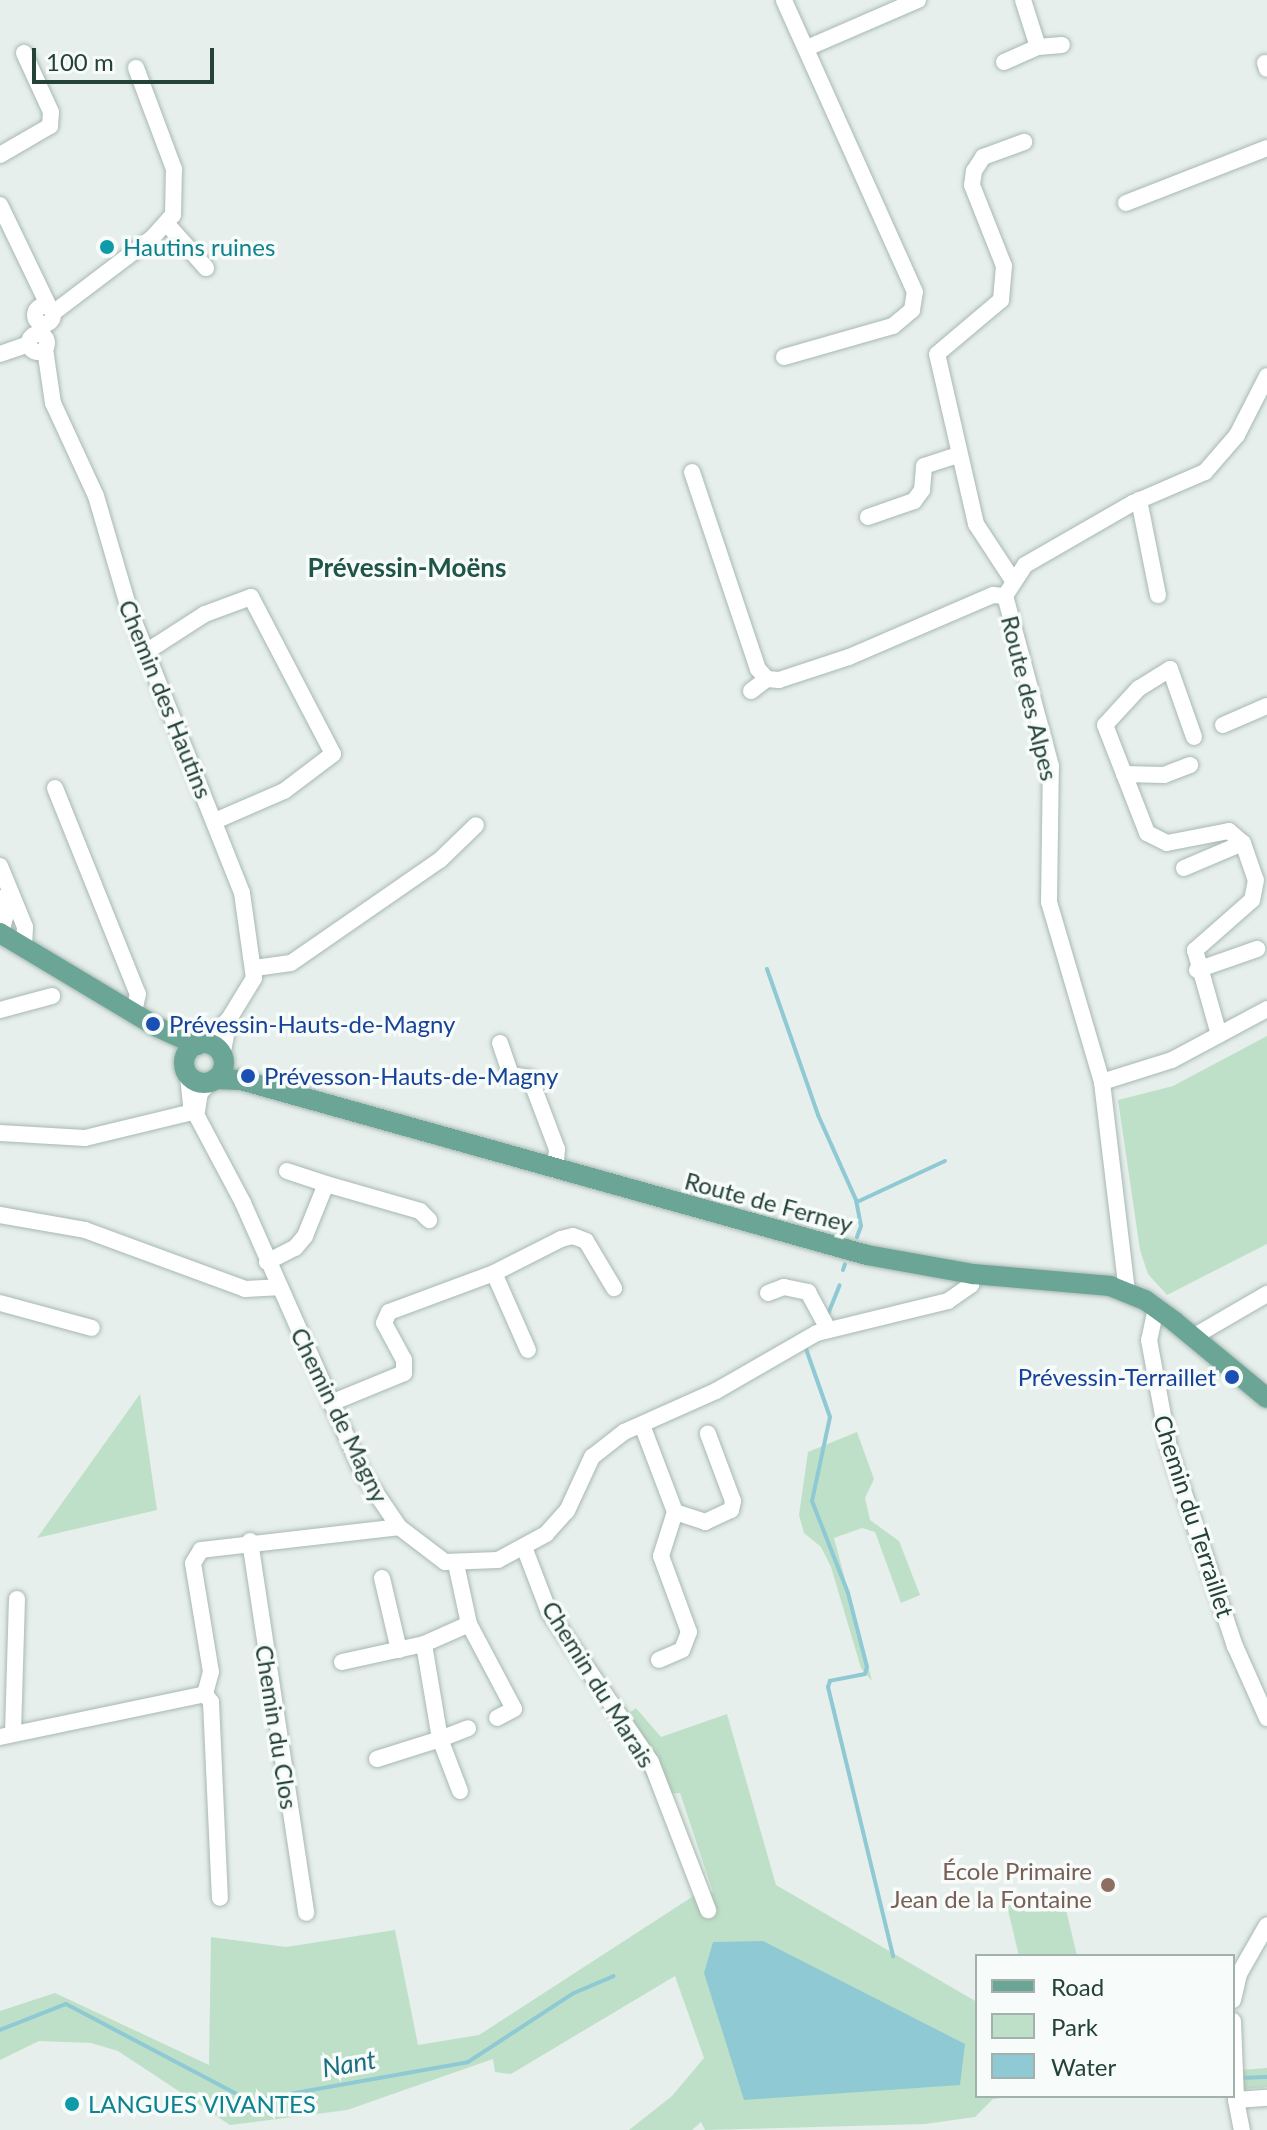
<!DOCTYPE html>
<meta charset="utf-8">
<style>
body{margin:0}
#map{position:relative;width:1267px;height:2130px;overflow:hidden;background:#e6efeb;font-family:Lato,sans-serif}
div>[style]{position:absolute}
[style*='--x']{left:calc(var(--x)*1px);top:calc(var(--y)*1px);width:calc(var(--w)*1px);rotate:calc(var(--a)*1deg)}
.green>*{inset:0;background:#bfe0c8}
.water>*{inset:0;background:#8ec9d4}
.stream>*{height:4px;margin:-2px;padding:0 2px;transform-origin:2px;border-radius:2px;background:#8ec9d4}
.roads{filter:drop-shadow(0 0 2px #a8b8b2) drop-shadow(0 0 2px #a8b8b2)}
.minor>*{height:16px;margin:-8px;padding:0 8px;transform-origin:8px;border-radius:8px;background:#fff}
.minor>.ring{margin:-8px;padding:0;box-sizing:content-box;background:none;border:16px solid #fff;border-radius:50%}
.major>*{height:20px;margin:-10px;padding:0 10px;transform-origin:10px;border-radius:10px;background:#6aa596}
.major>.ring{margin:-10px;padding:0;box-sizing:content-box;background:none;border:20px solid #6aa596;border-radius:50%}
.dots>*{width:22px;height:22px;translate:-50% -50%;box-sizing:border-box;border:4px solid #f7fbf9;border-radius:50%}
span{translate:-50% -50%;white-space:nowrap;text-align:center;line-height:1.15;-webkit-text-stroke:7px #f7fbf9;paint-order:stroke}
.culture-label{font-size:24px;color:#0d838f}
.left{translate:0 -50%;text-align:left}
.street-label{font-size:24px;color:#24423a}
.transit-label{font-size:24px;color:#164399}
.right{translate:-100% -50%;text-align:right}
.education-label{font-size:24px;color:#785e54}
.neighbourhood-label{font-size:26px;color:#1f5548;font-weight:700}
.water-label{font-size:26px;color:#1c6f80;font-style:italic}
.legend{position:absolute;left:975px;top:1954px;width:260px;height:144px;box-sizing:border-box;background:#f7fbf9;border:2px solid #a3b1ad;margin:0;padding:10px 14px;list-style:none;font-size:24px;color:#24423a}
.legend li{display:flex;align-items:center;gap:16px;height:40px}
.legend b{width:40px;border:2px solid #a3b1ad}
.scale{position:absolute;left:32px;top:48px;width:182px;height:36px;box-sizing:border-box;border:4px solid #24423a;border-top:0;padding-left:10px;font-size:24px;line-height:28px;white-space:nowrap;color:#24423a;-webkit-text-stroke:6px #f7fbf9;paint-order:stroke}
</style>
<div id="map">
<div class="green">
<i style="clip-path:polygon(1267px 1036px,1267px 1244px,1167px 1295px,1148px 1274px,1140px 1250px,1118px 1100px,1173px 1086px)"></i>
<i style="clip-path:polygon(140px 1394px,157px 1510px,37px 1538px)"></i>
<i style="clip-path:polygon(857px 1432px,874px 1479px,865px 1498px,870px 1520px,899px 1541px,920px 1595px,901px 1603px,875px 1532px,862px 1528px,834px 1538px,872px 1681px,861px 1668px,831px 1567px,821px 1547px,804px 1533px,799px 1515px,808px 1452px)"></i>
<i style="clip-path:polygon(636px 1708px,661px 1737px,727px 1714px,776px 1885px,977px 2002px,977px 2096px,1019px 2096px,993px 2099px,975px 2117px,925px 2124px,705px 2130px,701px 2122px,692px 2130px,629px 2130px,672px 2096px,704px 2058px,675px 1976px,511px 2074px,495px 2072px,493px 2059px,347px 2110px,230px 2125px,118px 2051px,91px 2043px,39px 2041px,0 2060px,0 2011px,55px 1993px,209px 2065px,211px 1937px,286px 1947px,395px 1930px,418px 2045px,479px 2035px,695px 1895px,713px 1892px,680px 1793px,655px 1794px,639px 1761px,610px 1726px)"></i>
<i style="clip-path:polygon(1062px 1893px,1077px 1956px,1019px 1956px,1007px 1906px)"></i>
<i style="clip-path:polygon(1267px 2068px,1267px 2087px,1243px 2089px,1241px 2070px)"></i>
</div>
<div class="water">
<i style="clip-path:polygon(763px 1941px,965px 2044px,960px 2085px,744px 2100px,704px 1973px,713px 1942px)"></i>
</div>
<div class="stream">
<i style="--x:767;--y:969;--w:155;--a:70.7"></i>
<i style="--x:818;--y:1115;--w:93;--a:65.9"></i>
<i style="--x:856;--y:1200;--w:26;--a:79"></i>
<i style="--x:861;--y:1226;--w:12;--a:110"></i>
<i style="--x:857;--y:1202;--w:97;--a:-25"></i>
<i style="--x:843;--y:1270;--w:6;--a:-72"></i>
<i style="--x:828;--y:1314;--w:31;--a:-68"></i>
<i style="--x:805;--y:1346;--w:75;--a:70.6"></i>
<i style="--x:830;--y:1417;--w:86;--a:102.1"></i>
<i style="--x:812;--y:1501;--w:99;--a:68.6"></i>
<i style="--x:848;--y:1593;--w:76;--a:75.6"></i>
<i style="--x:867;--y:1667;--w:7;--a:106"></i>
<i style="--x:865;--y:1674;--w:36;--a:169"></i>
<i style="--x:830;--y:1681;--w:6;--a:108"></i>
<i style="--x:828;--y:1687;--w:277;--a:76.4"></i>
<i style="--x:0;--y:2030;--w:71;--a:-21.5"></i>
<i style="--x:66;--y:2004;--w:208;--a:27.8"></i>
<i style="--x:250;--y:2101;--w:221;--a:-10.1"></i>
<i style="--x:468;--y:2062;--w:126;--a:-33.1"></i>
<i style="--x:574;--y:1993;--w:43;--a:-23"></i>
<i style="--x:1239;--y:2078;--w:28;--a:-2"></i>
</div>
<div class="roads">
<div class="minor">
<i style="--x:1023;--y:0;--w:49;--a:72.3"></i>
<i style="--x:807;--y:48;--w:121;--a:-23.4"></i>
<i style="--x:1004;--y:62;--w:37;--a:-24"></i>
<i style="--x:1038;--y:47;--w:24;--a:-5"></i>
<i style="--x:1265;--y:63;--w:6;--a:72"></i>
<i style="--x:0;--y:155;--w:58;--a:-30.1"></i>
<i style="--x:50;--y:126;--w:14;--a:-86"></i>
<i style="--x:51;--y:112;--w:65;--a:-114.6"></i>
<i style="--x:1126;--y:203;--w:151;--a:-21.3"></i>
<i style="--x:0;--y:205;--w:113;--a:64.3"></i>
<i style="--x:167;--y:224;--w:59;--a:48.4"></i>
<i class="ring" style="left:35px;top:306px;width:2px;height:2px"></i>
<i style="--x:53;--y:313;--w:126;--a:-37.2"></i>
<i style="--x:153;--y:237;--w:30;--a:-48"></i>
<i style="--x:173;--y:215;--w:46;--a:-88.8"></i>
<i style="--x:174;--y:169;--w:108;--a:-110.6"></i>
<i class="ring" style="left:29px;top:334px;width:2px;height:2px"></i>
<i style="--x:45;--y:349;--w:55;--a:81.6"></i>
<i style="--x:53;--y:403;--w:102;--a:65.2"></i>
<i style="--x:96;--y:496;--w:118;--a:73.7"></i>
<i style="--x:129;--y:609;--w:306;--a:68.3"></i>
<i style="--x:242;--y:893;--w:86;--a:82"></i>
<i style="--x:254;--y:978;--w:48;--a:121.4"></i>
<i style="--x:229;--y:1019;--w:37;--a:137"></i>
<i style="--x:0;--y:354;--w:31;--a:-19"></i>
<i style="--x:784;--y:357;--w:113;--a:-15.9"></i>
<i style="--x:893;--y:326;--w:25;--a:-40"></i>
<i style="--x:912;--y:310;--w:18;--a:-81"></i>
<i style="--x:915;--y:292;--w:320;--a:-114.2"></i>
<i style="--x:692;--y:472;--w:208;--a:71.5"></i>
<i style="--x:758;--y:669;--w:13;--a:48"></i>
<i style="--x:1139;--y:500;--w:97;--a:78.7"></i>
<i style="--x:868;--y:517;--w:49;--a:-19.2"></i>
<i style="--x:914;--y:501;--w:14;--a:-54"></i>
<i style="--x:922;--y:490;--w:24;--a:-85"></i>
<i style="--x:924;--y:466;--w:36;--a:-18"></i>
<i style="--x:1012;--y:579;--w:66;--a:-123.2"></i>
<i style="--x:976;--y:524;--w:174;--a:-102.9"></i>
<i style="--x:937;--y:354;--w:84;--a:-40.2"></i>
<i style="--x:1001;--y:300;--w:34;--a:-85"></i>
<i style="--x:1004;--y:266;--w:87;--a:-111.6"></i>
<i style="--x:972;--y:185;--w:14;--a:-82"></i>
<i style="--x:974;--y:171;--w:17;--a:-57"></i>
<i style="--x:983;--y:157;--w:44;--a:-20.1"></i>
<i style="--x:146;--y:652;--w:70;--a:-32.8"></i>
<i style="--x:205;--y:614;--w:49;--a:-20.3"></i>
<i style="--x:251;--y:597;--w:177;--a:62.4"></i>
<i style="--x:333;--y:754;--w:61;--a:142.9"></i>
<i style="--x:284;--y:791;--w:75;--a:156.5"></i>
<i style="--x:751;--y:691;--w:20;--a:-37"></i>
<i style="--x:767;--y:679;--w:12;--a:5"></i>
<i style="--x:779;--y:680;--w:74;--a:-18.2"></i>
<i style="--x:849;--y:657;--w:157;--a:-23.3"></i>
<i style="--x:993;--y:595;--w:12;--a:5"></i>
<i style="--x:1223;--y:725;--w:48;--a:-23.4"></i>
<i style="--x:1194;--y:737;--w:72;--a:-109.4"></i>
<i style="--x:1170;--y:669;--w:36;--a:148"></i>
<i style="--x:1139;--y:688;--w:50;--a:132.6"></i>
<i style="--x:1105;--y:725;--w:116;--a:68.7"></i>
<i style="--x:1147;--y:833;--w:22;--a:27"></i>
<i style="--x:1167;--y:843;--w:63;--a:-11"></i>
<i style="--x:1229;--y:831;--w:18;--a:41"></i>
<i style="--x:1243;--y:843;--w:39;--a:71"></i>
<i style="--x:1256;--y:880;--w:20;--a:101"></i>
<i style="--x:1252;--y:900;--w:76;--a:138.7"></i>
<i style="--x:1195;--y:950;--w:88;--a:74.2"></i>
<i style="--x:1124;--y:774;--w:40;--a:1.4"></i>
<i style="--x:1164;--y:775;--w:28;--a:-21"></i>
<i style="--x:55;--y:788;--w:222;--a:68.1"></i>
<i style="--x:138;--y:994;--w:17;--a:103"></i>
<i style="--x:0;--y:866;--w:66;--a:67.7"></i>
<i style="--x:25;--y:927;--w:18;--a:93"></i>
<i style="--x:1184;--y:868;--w:64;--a:-23"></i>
<i style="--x:0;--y:898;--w:20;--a:75"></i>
<i style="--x:5;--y:917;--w:16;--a:104"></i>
<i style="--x:255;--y:968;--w:36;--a:-8"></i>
<i style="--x:291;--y:963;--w:181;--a:-34.7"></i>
<i style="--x:440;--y:860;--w:50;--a:-44.2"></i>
<i style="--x:1197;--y:970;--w:64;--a:-19.3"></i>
<i style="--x:0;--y:1010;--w:54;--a:-15.1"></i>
<i style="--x:500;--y:1043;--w:34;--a:71"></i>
<i style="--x:511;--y:1075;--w:19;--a:9"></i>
<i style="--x:530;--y:1078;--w:76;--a:69.2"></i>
<i style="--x:557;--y:1149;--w:21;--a:95"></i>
<i style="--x:222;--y:1056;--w:38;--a:-79"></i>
<i style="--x:188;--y:1076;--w:29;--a:84"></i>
<i style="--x:191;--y:1105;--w:111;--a:62"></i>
<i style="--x:243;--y:1203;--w:296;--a:66.1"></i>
<i style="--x:363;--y:1474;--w:64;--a:55.8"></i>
<i style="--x:399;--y:1527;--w:58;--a:37.3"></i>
<i style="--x:445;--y:1562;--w:53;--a:-2.2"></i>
<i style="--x:498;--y:1560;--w:55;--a:-28.4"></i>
<i style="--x:546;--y:1534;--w:31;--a:-48"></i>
<i style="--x:567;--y:1511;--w:60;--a:-65.2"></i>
<i style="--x:592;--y:1457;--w:41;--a:-38"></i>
<i style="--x:624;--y:1432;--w:101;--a:-24"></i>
<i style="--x:716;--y:1391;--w:116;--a:-29.9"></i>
<i style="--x:817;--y:1333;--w:135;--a:-13.7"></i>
<i style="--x:948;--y:1301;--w:28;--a:-35"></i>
<i style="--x:971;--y:1285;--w:11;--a:-80"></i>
<i style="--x:1102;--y:1082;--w:73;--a:-17.4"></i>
<i style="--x:1172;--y:1060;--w:108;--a:-28.2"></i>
<i style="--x:197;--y:1111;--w:18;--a:-81"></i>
<i style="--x:200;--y:1093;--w:15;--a:-48"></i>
<i style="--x:0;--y:1133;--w:85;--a:3.4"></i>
<i style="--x:85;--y:1138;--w:115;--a:-13.6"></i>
<i style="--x:287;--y:1171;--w:41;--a:18.4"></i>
<i style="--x:0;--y:1215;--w:86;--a:10"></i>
<i style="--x:85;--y:1230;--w:171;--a:20.2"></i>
<i style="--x:245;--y:1289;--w:33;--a:-3"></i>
<i style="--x:267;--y:1262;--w:31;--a:-27"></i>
<i style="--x:295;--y:1248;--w:16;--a:-50"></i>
<i style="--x:305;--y:1236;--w:56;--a:-68"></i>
<i style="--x:326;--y:1184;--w:98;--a:16"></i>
<i style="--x:420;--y:1211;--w:13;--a:45"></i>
<i style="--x:494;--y:1273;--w:84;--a:66.2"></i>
<i style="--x:1127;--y:1292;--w:211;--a:-96.8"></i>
<i style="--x:1102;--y:1082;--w:188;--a:-106.4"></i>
<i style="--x:1049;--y:902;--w:136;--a:-89.2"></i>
<i style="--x:1051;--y:766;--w:176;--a:-105.1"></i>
<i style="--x:1005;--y:596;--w:37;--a:-57"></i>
<i style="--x:1025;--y:565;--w:125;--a:-29.9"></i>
<i style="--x:1133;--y:503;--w:78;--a:-23.3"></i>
<i style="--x:1205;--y:472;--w:49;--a:-49.1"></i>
<i style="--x:1237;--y:435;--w:66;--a:-63"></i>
<i style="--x:768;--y:1293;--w:17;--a:-21"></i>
<i style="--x:784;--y:1287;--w:25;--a:12"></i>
<i style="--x:808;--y:1292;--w:42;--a:61.6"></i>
<i style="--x:0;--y:1303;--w:95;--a:15.2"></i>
<i style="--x:1156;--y:1308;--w:33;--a:102"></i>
<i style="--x:1149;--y:1340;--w:110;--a:79.5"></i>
<i style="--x:1169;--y:1448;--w:209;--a:71.6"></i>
<i style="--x:1235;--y:1646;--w:79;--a:66"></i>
<i style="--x:1193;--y:1337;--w:86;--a:-30.2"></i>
<i style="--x:331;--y:1403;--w:79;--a:-22.3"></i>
<i style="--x:404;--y:1373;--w:13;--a:-90"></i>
<i style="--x:404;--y:1360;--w:42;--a:-118.4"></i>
<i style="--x:384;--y:1323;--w:12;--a:-66"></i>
<i style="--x:389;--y:1312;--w:112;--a:-20.4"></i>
<i style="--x:494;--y:1273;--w:75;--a:-26.9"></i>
<i style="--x:561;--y:1239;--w:12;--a:-14"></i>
<i style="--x:573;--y:1236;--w:14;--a:21"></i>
<i style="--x:586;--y:1241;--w:55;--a:59.2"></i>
<i style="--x:642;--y:1425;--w:93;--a:69.2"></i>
<i style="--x:675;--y:1512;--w:46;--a:107.7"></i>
<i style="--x:661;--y:1556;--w:81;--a:69.8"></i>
<i style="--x:689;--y:1632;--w:19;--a:111"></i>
<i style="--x:682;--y:1650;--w:25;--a:157"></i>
<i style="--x:675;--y:1512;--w:32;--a:18"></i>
<i style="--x:705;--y:1522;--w:29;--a:-25"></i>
<i style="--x:731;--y:1510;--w:9;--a:-77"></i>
<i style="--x:733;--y:1501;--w:72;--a:-110.5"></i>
<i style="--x:250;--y:1541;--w:376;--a:81.4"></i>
<i style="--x:524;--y:1547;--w:70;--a:69"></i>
<i style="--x:549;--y:1612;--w:181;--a:55.8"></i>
<i style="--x:651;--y:1762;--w:159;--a:68.9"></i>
<i style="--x:382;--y:1578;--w:74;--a:76.7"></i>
<i style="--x:469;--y:1624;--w:96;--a:62.1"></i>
<i style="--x:514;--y:1709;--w:19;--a:152"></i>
<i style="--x:342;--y:1662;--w:84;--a:-12.4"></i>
<i style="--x:424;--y:1644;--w:49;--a:-24"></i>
<i style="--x:469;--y:1624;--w:61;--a:-102.2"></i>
<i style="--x:205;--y:1694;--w:10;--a:53"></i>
<i style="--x:211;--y:1702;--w:196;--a:87.4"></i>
<i style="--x:13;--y:1733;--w:134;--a:-88.3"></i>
<i style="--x:0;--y:1737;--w:209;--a:-11.8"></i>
<i style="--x:205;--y:1694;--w:23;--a:-75"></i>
<i style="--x:211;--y:1672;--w:110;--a:-99.4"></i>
<i style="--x:193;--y:1563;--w:15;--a:-58"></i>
<i style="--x:201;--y:1550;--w:199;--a:-6.6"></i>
<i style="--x:377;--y:1759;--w:66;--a:-17.6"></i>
<i style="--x:440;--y:1739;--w:96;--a:-99.6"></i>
<i style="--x:460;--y:1791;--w:56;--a:-111"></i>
<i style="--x:440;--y:1739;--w:30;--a:-21"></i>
<i style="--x:1233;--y:2000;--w:27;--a:-77"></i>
<i style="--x:1239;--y:1974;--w:56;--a:-60.3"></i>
<i style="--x:1233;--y:2021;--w:79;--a:87.8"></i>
<i style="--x:1236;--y:2100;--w:31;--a:79"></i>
<i style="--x:1236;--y:2100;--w:31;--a:-4"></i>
</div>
<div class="major">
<i style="--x:0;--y:933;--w:183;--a:30.9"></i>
<i style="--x:157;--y:1027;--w:44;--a:24.2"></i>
<i class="ring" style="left:184px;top:1043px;width:20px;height:20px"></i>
<i style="--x:215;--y:1079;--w:26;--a:2"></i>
<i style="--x:241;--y:1080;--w:650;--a:15.62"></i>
<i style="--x:867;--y:1255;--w:108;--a:10.2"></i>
<i style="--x:973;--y:1274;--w:138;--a:5"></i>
<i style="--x:1110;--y:1286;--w:38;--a:22"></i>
<i style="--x:1145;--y:1300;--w:37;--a:36"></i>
<i style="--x:1175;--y:1322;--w:119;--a:39.6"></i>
</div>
</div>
<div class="dots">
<i style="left:107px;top:247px;background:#0f9aa8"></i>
<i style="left:153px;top:1024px;background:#1a4fb4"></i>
<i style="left:248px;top:1076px;background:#1a4fb4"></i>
<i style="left:1232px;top:1377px;background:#1a4fb4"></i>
<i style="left:1108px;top:1885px;background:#8d6e63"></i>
<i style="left:72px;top:2104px;background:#0f9aa8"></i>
</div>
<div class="culture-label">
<span class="left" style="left:123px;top:247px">Hautins ruines</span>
<span class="left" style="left:88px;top:2104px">LANGUES VIVANTES</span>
</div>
<div class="street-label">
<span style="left:1030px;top:698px;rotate:76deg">Route des Alpes</span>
<span style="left:166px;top:699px;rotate:68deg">Chemin des Hautins</span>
<span style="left:769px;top:1202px;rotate:15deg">Route de Ferney</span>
<span style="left:340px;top:1415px;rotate:64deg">Chemin de Magny</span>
<span style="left:1194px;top:1516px;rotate:72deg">Chemin du Terraillet</span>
<span style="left:599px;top:1684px;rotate:58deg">Chemin du Marais</span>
<span style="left:277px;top:1727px;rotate:81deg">Chemin du Clos</span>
</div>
<div class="transit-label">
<span class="left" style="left:169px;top:1024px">Prévessin-Hauts-de-Magny</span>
<span class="left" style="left:264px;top:1076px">Prévesson-Hauts-de-Magny</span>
<span class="right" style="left:1216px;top:1377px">Prévessin-Terraillet</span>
</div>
<div class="education-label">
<span class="right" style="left:1092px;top:1885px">École Primaire<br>Jean de la Fontaine</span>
</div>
<div class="neighbourhood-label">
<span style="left:407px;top:568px">Prévessin-Moëns</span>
</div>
<div class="water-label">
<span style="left:349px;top:2064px;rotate:-10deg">Nant</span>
</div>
<ul class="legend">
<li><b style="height:10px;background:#6aa596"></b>Road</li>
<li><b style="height:22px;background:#bfe0c8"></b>Park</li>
<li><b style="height:22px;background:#8ec9d4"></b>Water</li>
</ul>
<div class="scale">100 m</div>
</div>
